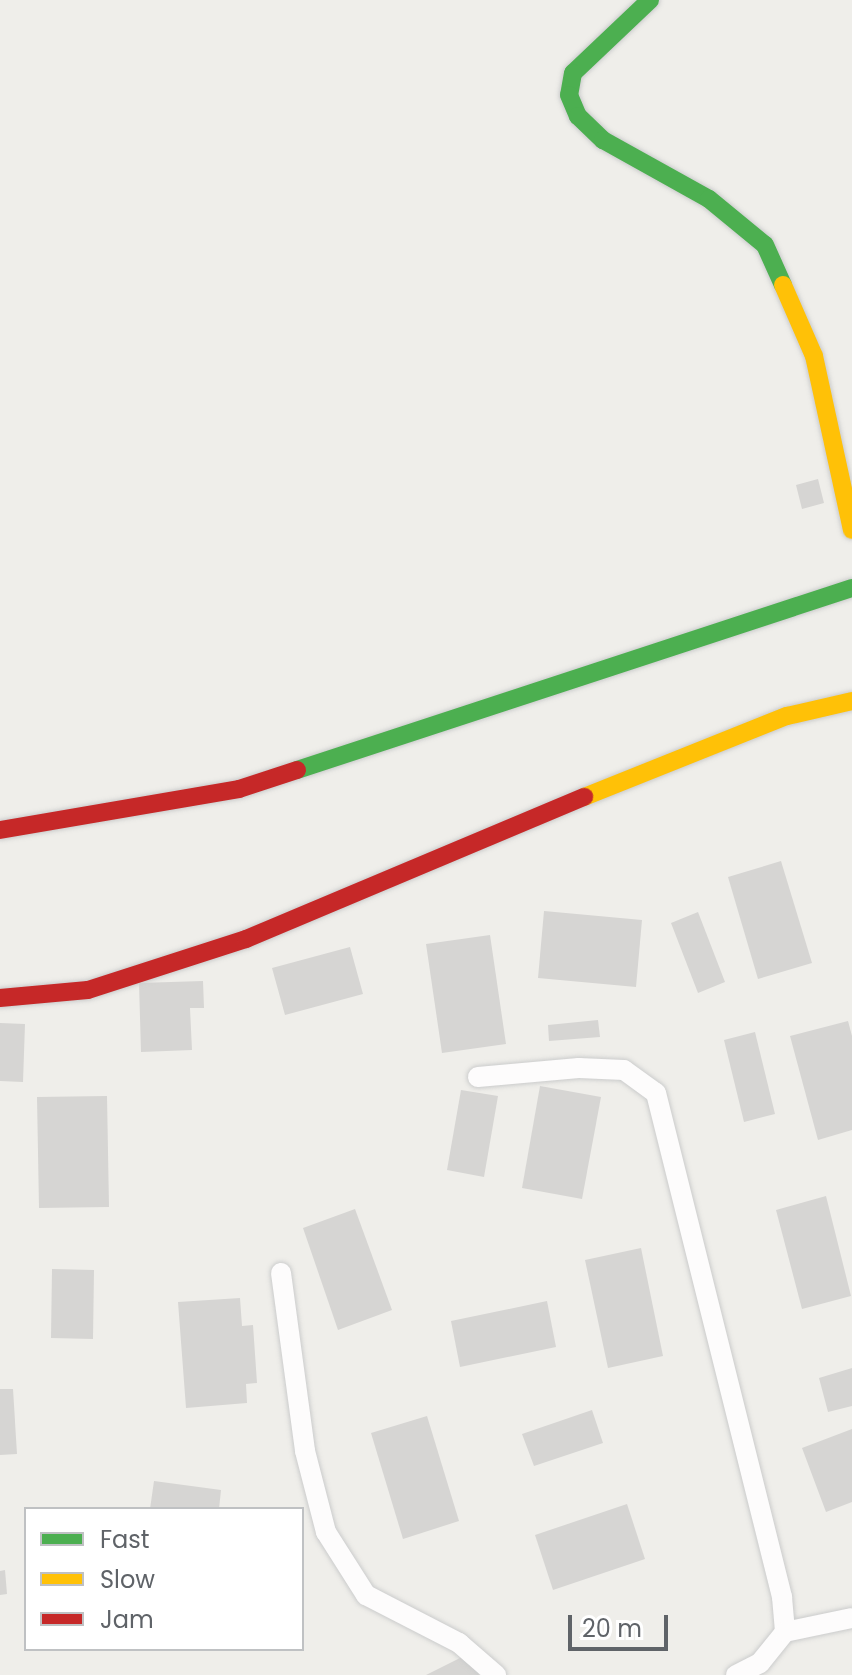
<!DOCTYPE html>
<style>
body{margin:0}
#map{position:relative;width:852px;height:1675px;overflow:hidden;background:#efeeea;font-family:Poppins,sans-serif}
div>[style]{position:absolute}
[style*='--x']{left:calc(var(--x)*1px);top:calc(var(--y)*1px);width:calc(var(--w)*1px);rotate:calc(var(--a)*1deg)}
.building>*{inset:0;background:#d6d5d3}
.roads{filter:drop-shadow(0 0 2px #cbcccc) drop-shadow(0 0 2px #cbcccc)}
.lane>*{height:20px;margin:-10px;padding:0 10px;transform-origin:10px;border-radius:10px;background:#fdfcfc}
.fast>*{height:18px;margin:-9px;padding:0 9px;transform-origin:9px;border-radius:9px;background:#4caf50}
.slow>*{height:18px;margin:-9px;padding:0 9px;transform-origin:9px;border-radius:9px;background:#ffc107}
.jam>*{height:18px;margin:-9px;padding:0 9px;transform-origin:9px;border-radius:9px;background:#c62828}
span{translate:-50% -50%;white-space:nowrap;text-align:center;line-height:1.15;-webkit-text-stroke:8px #fff;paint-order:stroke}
.legend{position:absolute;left:24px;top:1507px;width:280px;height:144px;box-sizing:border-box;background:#fff;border:2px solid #bfc1c3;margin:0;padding:10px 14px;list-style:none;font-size:24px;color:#5f6368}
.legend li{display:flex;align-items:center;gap:16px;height:40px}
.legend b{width:40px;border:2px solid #bfc1c3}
.scale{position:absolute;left:568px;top:1615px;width:100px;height:36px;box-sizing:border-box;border:4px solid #5f6368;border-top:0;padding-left:10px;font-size:24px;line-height:28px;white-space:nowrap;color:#5f6368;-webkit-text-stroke:6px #fff;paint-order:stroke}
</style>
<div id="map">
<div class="building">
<i style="clip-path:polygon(818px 479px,824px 503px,802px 509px,796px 485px)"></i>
<i style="clip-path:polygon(781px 861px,812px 963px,758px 979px,728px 877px)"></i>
<i style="clip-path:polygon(544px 911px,642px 920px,636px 987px,538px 978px)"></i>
<i style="clip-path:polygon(698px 912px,725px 982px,698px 993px,671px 923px)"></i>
<i style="clip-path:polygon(490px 935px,506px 1044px,442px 1053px,426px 944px)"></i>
<i style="clip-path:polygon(350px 947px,363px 994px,285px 1015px,272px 968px)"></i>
<i style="clip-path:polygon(203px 981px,204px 1008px,190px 1008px,192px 1050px,141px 1052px,139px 983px)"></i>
<i style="clip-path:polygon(598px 1020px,600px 1037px,549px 1041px,548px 1025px)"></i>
<i style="clip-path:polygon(848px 1021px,852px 1036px,852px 1130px,818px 1140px,790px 1036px)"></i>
<i style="clip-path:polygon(0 1023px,25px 1024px,23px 1082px,0 1081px)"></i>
<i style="clip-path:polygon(755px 1032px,775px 1114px,744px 1122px,724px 1040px)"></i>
<i style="clip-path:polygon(540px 1086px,601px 1097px,582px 1199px,522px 1188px)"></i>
<i style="clip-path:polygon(461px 1090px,498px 1096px,484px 1177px,447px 1170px)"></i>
<i style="clip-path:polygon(107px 1096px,109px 1207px,39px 1208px,37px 1097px)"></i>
<i style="clip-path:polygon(826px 1196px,851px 1296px,802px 1309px,776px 1210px)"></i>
<i style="clip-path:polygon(355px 1209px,392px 1310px,338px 1330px,303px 1228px)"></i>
<i style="clip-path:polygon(641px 1248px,663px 1356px,608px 1368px,585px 1260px)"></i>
<i style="clip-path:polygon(52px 1269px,94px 1270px,93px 1339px,51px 1338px)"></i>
<i style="clip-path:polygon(240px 1298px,242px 1326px,253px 1325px,257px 1383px,246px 1384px,247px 1403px,186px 1408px,178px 1302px)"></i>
<i style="clip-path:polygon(547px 1301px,556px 1347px,460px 1367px,451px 1321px)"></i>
<i style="clip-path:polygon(852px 1368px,852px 1406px,828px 1412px,819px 1378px)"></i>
<i style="clip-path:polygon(0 1389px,13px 1389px,17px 1454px,0 1455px)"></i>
<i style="clip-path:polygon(592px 1410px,603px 1443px,534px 1466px,522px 1434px)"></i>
<i style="clip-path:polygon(427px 1416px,459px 1521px,403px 1539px,371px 1433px)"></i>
<i style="clip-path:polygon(852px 1429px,852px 1502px,826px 1512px,802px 1448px)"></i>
<i style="clip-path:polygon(154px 1481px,221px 1490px,219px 1509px,150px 1509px)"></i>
<i style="clip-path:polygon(627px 1504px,645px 1559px,553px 1590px,535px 1535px)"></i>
<i style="clip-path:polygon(5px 1570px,7px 1594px,0 1595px,0 1571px)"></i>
<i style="clip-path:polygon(468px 1654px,479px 1675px,426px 1675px)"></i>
</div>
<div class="roads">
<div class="lane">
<i style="--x:478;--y:1077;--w:101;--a:-5.1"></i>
<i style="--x:579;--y:1068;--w:45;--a:2.5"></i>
<i style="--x:624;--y:1070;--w:39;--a:36"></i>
<i style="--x:656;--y:1093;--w:520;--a:75.96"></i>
<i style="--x:782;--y:1597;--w:35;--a:85"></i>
<i style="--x:785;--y:1632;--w:40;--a:129"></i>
<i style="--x:760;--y:1663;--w:27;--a:153"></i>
<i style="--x:281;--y:1273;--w:180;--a:82.3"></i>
<i style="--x:305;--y:1451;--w:84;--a:75.5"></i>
<i style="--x:326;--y:1532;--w:75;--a:57.6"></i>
<i style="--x:366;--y:1595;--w:105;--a:27.3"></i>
<i style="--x:459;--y:1643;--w:49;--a:40.9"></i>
<i style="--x:785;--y:1632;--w:68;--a:-11.8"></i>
</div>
<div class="fast">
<i style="--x:650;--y:0;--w:106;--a:136.5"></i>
<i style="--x:573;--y:73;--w:22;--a:100"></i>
<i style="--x:569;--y:95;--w:23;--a:67"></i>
<i style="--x:578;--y:116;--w:35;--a:44"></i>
<i style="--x:603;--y:140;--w:121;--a:29.1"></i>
<i style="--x:709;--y:199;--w:72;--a:39.4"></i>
<i style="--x:765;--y:245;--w:44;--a:65.8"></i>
<i style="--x:297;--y:770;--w:584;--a:-18.16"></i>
</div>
<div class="slow">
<i style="--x:783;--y:285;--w:77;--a:66.4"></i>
<i style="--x:814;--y:356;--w:178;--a:77.7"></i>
<i style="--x:584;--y:797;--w:219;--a:-21.8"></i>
<i style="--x:787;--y:716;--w:67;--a:-13"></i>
</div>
<div class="jam">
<i style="--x:0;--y:830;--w:242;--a:-9.7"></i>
<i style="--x:239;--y:789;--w:61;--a:-18.1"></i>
<i style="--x:0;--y:998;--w:88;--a:-5.2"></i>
<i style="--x:88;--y:990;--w:166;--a:-17.9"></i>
<i style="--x:246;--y:939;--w:367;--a:-22.8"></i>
</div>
</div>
<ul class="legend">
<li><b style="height:10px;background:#4caf50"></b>Fast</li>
<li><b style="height:10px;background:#ffc107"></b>Slow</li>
<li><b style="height:10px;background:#c62828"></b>Jam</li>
</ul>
<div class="scale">20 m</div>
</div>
